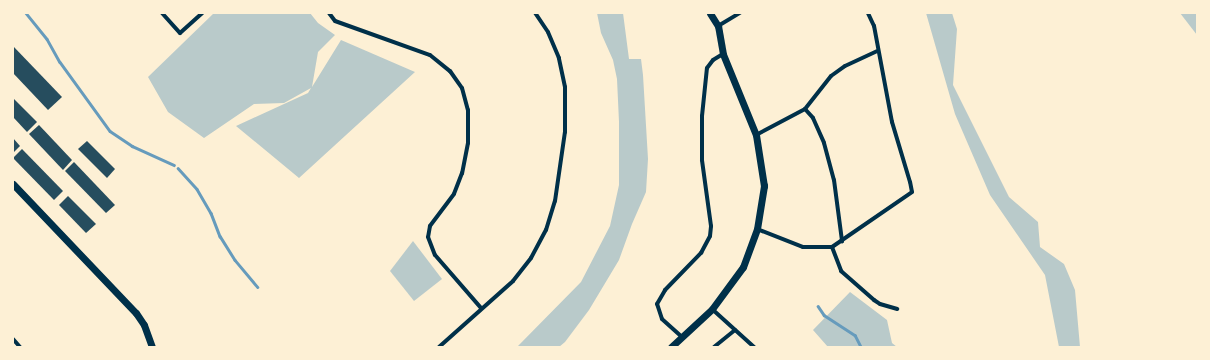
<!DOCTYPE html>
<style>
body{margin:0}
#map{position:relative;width:1210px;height:360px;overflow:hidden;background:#fdf0d5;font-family:"IBM Plex Sans",sans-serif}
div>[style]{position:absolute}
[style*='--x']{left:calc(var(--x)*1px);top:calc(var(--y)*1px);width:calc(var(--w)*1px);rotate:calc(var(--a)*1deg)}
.green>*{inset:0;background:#b9caca}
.stream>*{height:2.5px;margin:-1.25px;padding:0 1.25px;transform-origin:1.25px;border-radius:1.25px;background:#669bbc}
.building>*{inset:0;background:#264d5e}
.minor>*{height:4px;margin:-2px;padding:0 2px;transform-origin:2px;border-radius:2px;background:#003049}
.tertiary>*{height:7px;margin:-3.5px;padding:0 3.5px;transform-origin:3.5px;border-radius:3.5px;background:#003049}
span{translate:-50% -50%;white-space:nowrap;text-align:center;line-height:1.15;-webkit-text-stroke:4px #fdf0d5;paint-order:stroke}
.frame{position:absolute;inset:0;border:14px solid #fdf0d5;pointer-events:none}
</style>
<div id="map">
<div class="green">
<i style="clip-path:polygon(214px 13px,310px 13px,318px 23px,335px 35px,318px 52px,312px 87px,341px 40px,415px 72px,299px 178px,236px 126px,308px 93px,311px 88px,284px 103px,254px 104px,204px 138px,168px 112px,148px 77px)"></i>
<i style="clip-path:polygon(597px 13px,623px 13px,629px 59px,641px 59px,643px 75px,648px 159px,646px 192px,632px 224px,619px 260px,589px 310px,565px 342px,559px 347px,517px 347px,581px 282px,610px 226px,619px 185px,619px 122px,617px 79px,613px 60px,601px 33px)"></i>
<i style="clip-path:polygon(926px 13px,952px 13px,957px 29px,953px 85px,1009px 197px,1038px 222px,1040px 247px,1064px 264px,1075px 290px,1080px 347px,1059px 347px,1045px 275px,990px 195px,955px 114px)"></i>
<i style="clip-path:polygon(1180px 13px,1197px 13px,1197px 35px)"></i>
<i style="clip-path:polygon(413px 241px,442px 279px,414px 301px,390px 271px)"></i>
<i style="clip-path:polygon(850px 292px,887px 320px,892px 343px,897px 347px,828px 347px,813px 330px)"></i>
</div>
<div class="stream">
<i style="--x:26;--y:13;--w:33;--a:51"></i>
<i style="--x:47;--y:39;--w:26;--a:61"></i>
<i style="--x:60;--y:62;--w:85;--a:54.1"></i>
<i style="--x:110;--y:131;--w:27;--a:34"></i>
<i style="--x:132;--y:146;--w:46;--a:24.3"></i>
<i style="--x:178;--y:168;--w:28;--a:48"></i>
<i style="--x:197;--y:189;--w:28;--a:60"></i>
<i style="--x:211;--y:213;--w:25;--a:69"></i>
<i style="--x:220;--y:236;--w:28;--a:58"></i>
<i style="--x:235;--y:260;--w:35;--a:50"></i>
<i style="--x:818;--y:306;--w:11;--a:56"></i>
<i style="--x:824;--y:315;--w:37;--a:33"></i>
<i style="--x:855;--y:335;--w:13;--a:63"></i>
</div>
<div class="building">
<i style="clip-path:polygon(13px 46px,62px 97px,48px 110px,13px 73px)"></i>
<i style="clip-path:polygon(13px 98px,37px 122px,27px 132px,13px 117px)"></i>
<i style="clip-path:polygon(39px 125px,72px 160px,63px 170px,29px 134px)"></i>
<i style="clip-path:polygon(13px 138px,20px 146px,13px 153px)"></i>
<i style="clip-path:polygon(87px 141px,115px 169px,107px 178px,78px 149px)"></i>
<i style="clip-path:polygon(22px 149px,63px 191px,54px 200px,13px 158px)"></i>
<i style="clip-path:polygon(74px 162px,115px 205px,106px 213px,65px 171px)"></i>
<i style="clip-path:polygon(68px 196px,96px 224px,86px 233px,59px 205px)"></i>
</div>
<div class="minor">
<i style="--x:162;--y:13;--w:27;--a:48"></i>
<i style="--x:180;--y:33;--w:30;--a:-42"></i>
<i style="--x:329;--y:13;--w:10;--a:53"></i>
<i style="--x:335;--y:21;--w:101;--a:19.7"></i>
<i style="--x:430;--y:55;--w:26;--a:39"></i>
<i style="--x:450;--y:71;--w:21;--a:55"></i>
<i style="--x:462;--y:88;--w:23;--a:75"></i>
<i style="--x:468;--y:110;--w:33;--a:90"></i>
<i style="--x:468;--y:143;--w:31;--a:101"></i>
<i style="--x:462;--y:173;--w:22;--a:111"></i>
<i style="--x:454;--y:194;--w:40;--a:127"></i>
<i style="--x:430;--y:226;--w:11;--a:100"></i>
<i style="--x:428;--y:237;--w:19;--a:69"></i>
<i style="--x:435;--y:255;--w:70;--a:49"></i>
<i style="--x:718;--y:26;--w:26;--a:-31"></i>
<i style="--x:805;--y:109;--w:12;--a:48"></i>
<i style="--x:813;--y:118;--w:27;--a:66"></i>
<i style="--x:824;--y:143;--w:38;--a:75"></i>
<i style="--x:834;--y:180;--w:62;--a:82.5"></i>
<i style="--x:756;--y:135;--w:55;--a:-28"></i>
<i style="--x:805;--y:109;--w:42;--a:-51.8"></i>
<i style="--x:831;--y:76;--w:17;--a:-36"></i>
<i style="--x:845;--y:66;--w:35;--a:-25"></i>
<i style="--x:757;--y:229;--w:49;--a:21.4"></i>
<i style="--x:803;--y:247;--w:29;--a:0"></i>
<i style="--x:832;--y:247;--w:97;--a:-34.5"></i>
<i style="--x:912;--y:192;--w:10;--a:-101"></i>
<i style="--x:910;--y:182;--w:63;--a:-106.7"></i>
<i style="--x:892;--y:122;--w:98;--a:-100.6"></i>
<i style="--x:874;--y:26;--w:14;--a:-115"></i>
<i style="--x:832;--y:247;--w:26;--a:69"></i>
<i style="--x:841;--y:271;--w:44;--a:41.3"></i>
<i style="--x:874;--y:300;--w:7;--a:34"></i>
<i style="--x:880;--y:304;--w:18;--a:16"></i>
<i style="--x:712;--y:309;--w:57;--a:42.1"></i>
<i style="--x:682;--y:337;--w:27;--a:-138"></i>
<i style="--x:662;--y:319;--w:16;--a:-108"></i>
<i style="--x:657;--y:304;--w:16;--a:-60"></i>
<i style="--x:665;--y:290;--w:52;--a:-45.8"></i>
<i style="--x:701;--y:253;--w:19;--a:-62"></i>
<i style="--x:710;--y:236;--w:10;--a:-84"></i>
<i style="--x:711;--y:226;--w:67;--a:-97.8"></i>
<i style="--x:702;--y:160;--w:44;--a:-90"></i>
<i style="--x:702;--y:116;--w:48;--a:-84.1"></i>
<i style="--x:707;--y:68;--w:10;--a:-53"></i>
<i style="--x:713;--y:60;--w:12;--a:-31"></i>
<i style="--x:13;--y:339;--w:11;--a:49"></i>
<i style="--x:439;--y:347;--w:99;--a:-41.7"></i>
<i style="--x:513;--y:281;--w:29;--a:-52"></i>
<i style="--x:531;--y:258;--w:32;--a:-62"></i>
<i style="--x:546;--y:230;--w:30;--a:-73"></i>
<i style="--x:555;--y:201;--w:70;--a:-81.8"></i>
<i style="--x:565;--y:132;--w:45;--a:-90"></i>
<i style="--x:565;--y:87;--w:30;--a:-102"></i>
<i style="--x:559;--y:58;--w:28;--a:-113"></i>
<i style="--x:548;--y:32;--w:23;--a:-124"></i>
<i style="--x:714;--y:347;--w:27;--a:-39"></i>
</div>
<div class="tertiary">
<i style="--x:13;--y:184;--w:178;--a:46.4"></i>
<i style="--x:136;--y:313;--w:14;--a:56"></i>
<i style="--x:144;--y:325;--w:23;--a:70"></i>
<i style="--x:671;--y:347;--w:56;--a:-42.8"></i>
<i style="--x:712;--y:309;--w:52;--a:-53.6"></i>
<i style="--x:743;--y:267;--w:40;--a:-69.8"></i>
<i style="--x:757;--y:229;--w:44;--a:-80.8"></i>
<i style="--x:764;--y:186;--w:52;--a:-98.9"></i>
<i style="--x:756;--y:135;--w:87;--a:-112.2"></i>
<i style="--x:723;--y:54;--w:28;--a:-100"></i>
<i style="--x:718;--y:26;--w:15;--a:-122"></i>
</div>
<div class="frame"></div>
</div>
